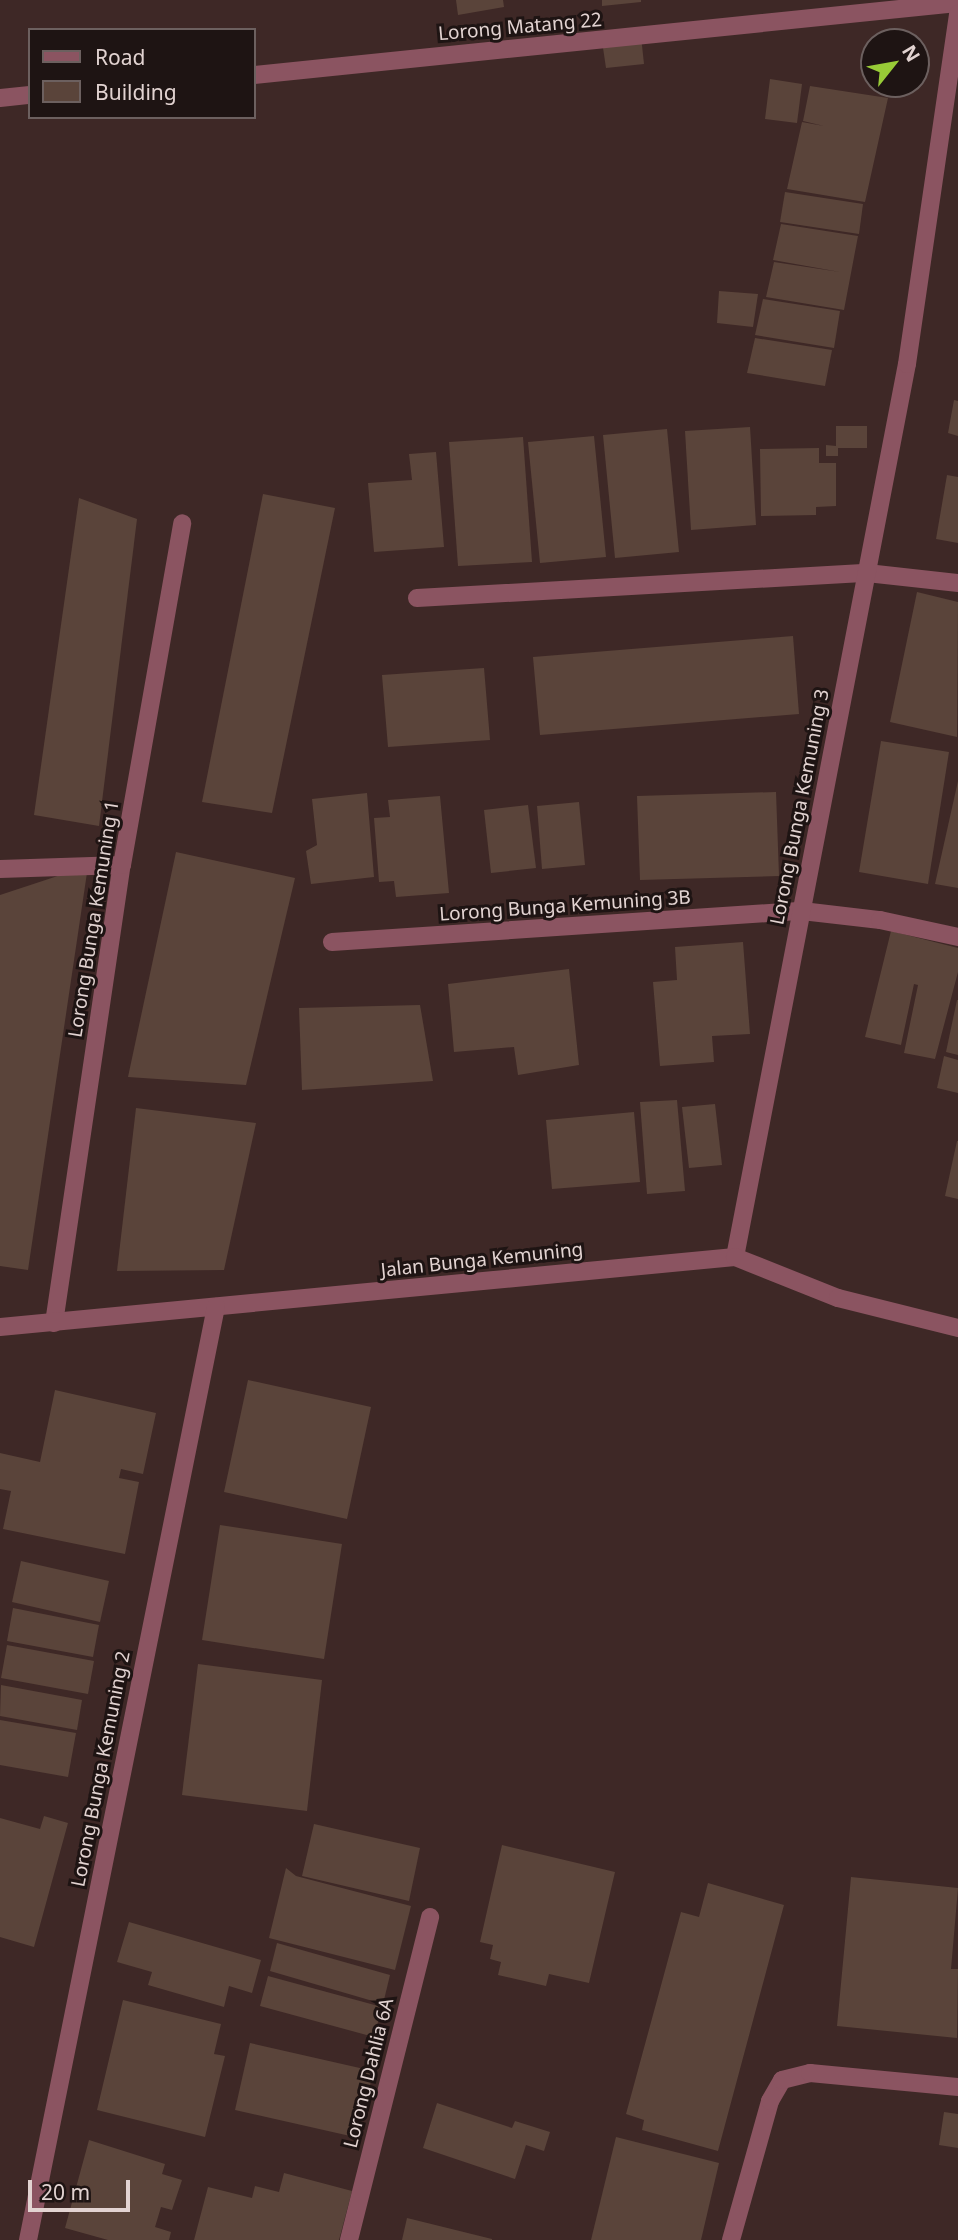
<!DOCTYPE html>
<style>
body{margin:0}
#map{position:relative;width:958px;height:2240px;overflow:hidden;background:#3e2826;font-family:"Noto Sans",sans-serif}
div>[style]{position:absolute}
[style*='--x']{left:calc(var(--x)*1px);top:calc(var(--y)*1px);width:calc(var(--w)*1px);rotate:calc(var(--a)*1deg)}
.building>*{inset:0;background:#5a443a}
.minor>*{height:18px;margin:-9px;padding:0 9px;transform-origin:9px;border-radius:9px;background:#8b5461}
span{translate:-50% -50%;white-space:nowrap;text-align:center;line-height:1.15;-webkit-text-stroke:6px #1e1413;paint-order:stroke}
.street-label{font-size:19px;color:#e2d3d1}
.legend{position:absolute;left:28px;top:28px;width:228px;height:91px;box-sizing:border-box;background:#1e1413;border:2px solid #6c605f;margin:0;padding:9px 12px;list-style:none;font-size:21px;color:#e2d3d1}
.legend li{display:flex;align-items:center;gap:14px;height:35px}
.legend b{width:35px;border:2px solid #6c605f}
.north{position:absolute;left:860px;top:28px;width:70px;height:70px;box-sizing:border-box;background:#1e1413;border:2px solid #6c605f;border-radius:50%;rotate:59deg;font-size:19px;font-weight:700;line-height:28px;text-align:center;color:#e2d3d1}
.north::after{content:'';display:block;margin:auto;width:24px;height:32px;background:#98cb37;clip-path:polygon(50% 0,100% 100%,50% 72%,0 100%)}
.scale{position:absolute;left:28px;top:2180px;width:102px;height:32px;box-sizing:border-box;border:4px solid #e2d3d1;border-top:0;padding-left:9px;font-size:21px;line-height:24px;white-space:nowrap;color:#e2d3d1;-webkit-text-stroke:5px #1e1413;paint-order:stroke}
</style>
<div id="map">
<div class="building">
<i style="clip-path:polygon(456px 0,503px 0,504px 7px,458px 15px)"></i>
<i style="clip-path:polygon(602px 0,641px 0,641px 2px,602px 6px)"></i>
<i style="clip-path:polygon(641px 36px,644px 64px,606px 68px,602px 41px)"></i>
<i style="clip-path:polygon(770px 79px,802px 84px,797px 123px,765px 119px)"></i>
<i style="clip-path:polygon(810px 86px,888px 98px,865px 202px,787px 189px,802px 122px,824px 126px,803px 121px)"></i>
<i style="clip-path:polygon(785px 192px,863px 204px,859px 234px,780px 222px)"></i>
<i style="clip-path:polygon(781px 224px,858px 236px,844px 310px,766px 297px,774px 262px,840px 272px,773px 260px)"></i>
<i style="clip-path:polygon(719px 291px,758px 294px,753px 327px,717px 323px)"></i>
<i style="clip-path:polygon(763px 299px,840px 311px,834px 348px,755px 335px)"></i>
<i style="clip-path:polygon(755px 338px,832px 350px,825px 386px,747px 373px)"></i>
<i style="clip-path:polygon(954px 400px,958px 401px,958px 436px,948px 433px)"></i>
<i style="clip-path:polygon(836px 426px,867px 426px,867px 448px,838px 448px,838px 456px,826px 456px,826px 445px,836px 446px)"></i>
<i style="clip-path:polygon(750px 427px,756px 525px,691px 530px,685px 431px)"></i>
<i style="clip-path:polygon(667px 429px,679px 552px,615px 558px,603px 435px)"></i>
<i style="clip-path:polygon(594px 436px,606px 557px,540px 563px,528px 442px)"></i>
<i style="clip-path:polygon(523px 437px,532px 562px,458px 566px,449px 442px)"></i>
<i style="clip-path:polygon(819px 448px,819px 463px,836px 463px,836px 506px,816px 507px,816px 515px,761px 516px,760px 449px)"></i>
<i style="clip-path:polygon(436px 452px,444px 547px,374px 552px,368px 483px,412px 480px,409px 454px)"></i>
<i style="clip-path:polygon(947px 475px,958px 477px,958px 543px,936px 539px)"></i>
<i style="clip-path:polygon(263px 494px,335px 508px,272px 813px,202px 802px)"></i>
<i style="clip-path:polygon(79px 498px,137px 519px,99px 826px,34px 815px)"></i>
<i style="clip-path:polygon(917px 592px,958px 602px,957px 737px,890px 722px)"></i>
<i style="clip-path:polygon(793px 636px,799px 714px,540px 735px,533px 657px)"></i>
<i style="clip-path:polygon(484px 668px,490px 740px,388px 747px,382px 675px)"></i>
<i style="clip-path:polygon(881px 741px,949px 752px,928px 884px,859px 872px)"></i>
<i style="clip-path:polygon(958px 781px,958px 888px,935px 884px)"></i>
<i style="clip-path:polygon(776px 792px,779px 876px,640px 880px,637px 796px)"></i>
<i style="clip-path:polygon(367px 793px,374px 877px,311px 884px,306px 851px,317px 845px,312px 799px)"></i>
<i style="clip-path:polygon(440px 796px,449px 893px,396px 897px,394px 881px,379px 882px,374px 818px,390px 817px,388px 800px)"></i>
<i style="clip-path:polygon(579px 802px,585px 865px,542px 869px,537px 806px)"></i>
<i style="clip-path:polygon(528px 805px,536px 868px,491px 873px,484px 810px)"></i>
<i style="clip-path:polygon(176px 852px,295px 878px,246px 1085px,128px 1077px)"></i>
<i style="clip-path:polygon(88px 866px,28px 1270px,0 1266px,0 895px)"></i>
<i style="clip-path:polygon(891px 931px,958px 948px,958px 972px,935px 1059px,904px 1053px,918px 985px,914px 984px,901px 1045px,865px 1037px)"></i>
<i style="clip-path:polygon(743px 942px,750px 1034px,712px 1036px,714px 1062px,660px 1066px,653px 982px,677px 980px,675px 947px)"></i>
<i style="clip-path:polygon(569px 969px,579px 1065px,518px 1075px,514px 1047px,454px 1052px,448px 984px)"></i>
<i style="clip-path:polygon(957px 1000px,958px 1000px,958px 1055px,946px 1052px)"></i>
<i style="clip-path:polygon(420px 1005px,433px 1081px,302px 1090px,299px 1008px)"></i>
<i style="clip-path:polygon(944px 1056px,958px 1060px,958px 1093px,937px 1088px)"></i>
<i style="clip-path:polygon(677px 1100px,685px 1191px,647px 1194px,640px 1102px)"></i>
<i style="clip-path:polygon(715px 1104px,722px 1165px,689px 1168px,682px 1107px)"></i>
<i style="clip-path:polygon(136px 1108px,256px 1123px,224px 1270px,117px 1271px)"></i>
<i style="clip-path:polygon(634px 1112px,640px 1182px,552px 1189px,546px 1120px)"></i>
<i style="clip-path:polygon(957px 1141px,958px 1141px,958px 1199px,945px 1196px)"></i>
<i style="clip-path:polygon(248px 1380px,371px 1407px,347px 1519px,224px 1492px)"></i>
<i style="clip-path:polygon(55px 1390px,156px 1413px,143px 1474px,121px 1469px,119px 1478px,139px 1482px,125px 1554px,3px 1529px,11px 1491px,0 1489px,0 1453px,40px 1462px)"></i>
<i style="clip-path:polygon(220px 1525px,342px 1544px,324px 1659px,202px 1640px)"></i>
<i style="clip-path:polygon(21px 1561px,109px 1581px,100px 1622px,12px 1602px)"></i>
<i style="clip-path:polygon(13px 1608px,99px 1625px,93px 1657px,7px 1641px)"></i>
<i style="clip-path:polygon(7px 1645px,94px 1661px,88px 1694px,1px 1678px)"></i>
<i style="clip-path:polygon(198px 1664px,322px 1680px,307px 1811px,182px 1795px)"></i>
<i style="clip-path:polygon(1px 1685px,82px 1700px,77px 1730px,0 1716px)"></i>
<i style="clip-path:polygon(0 1720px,76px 1733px,68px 1777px,0 1765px)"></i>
<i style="clip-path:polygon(44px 1816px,68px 1823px,34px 1947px,0 1937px,0 1818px,40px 1829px)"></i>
<i style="clip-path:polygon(314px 1824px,420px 1848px,409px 1901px,302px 1876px)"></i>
<i style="clip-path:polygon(502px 1845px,615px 1872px,589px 1983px,549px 1974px,546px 1986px,498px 1975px,501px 1962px,490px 1959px,493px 1945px,480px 1942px)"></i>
<i style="clip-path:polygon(286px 1868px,296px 1876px,411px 1906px,395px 1970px,269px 1938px)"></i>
<i style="clip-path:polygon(851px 1877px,958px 1888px,951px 1969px,958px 1969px,957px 2038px,837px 2026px)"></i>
<i style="clip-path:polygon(708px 1883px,784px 1905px,718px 2151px,642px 2130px,644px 2120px,626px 2114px,681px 1912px,699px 1917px)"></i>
<i style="clip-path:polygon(129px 1922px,261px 1960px,252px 1993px,229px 1986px,224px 2007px,148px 1985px,152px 1972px,117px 1962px)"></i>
<i style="clip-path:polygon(277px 1943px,390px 1975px,383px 2004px,270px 1971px)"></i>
<i style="clip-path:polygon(268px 1976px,382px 2007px,374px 2037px,260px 2006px)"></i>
<i style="clip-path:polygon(123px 2000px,221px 2024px,214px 2054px,225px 2056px,205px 2137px,97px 2110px)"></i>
<i style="clip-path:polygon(250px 2043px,373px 2071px,359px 2138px,235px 2110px)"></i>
<i style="clip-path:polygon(437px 2103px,512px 2128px,515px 2121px,550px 2132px,544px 2151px,526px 2145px,515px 2179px,423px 2148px)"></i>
<i style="clip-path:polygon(944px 2112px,958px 2114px,958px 2148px,939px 2145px)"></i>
<i style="clip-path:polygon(616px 2137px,719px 2163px,701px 2240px,591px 2240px)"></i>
<i style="clip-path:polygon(89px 2140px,165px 2164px,162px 2174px,182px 2180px,172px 2210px,161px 2207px,155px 2227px,171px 2232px,169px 2240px,108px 2240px,65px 2228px)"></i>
<i style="clip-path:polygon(284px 2173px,352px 2191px,339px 2240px,194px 2240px,208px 2187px,252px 2198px,255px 2186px,279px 2192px)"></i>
<i style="clip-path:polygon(407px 2218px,492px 2239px,492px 2240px,402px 2240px)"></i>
</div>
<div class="minor">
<i style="--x:254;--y:75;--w:708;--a:-5.84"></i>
<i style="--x:0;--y:98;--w:30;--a:-6"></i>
<i style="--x:417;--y:598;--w:451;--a:-3.2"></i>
<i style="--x:867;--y:573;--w:92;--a:6.3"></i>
<i style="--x:0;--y:869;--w:122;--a:-1.9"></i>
<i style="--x:332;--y:942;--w:471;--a:-3.8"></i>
<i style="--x:802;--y:911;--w:79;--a:6.6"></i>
<i style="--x:880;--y:920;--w:80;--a:12.3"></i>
<i style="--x:735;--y:1257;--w:909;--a:-79.1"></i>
<i style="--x:907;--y:364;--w:354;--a:-81.7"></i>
<i style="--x:54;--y:1323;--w:463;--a:-81.6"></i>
<i style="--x:122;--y:865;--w:347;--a:-80"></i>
<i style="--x:0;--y:1327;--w:738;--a:-5.44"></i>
<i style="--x:735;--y:1257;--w:111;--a:21.7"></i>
<i style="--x:838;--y:1298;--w:124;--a:14"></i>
<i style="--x:28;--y:2240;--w:952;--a:-78.61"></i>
<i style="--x:349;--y:2240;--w:333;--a:-75.9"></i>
<i style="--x:731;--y:2240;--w:144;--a:-74.3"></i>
<i style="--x:770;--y:2101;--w:24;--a:-60"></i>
<i style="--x:782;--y:2080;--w:29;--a:-14"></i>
<i style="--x:810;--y:2073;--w:149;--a:5.4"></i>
</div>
<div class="street-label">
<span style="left:520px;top:27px;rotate:-5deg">Lorong Matang 22</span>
<span style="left:800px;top:807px;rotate:-79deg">Lorong Bunga Kemuning 3</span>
<span style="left:565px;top:906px;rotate:-4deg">Lorong Bunga Kemuning 3B</span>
<span style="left:94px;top:919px;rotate:-81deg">Lorong Bunga Kemuning 1</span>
<span style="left:482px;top:1260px;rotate:-6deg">Jalan Bunga Kemuning</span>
<span style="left:101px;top:1769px;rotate:-79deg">Lorong Bunga Kemuning 2</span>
<span style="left:369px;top:2073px;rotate:-76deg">Lorong Dahlia 6A</span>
</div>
<ul class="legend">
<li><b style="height:9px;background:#8b5461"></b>Road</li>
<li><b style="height:19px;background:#5a443a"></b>Building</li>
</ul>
<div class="north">N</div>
<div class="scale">20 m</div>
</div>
